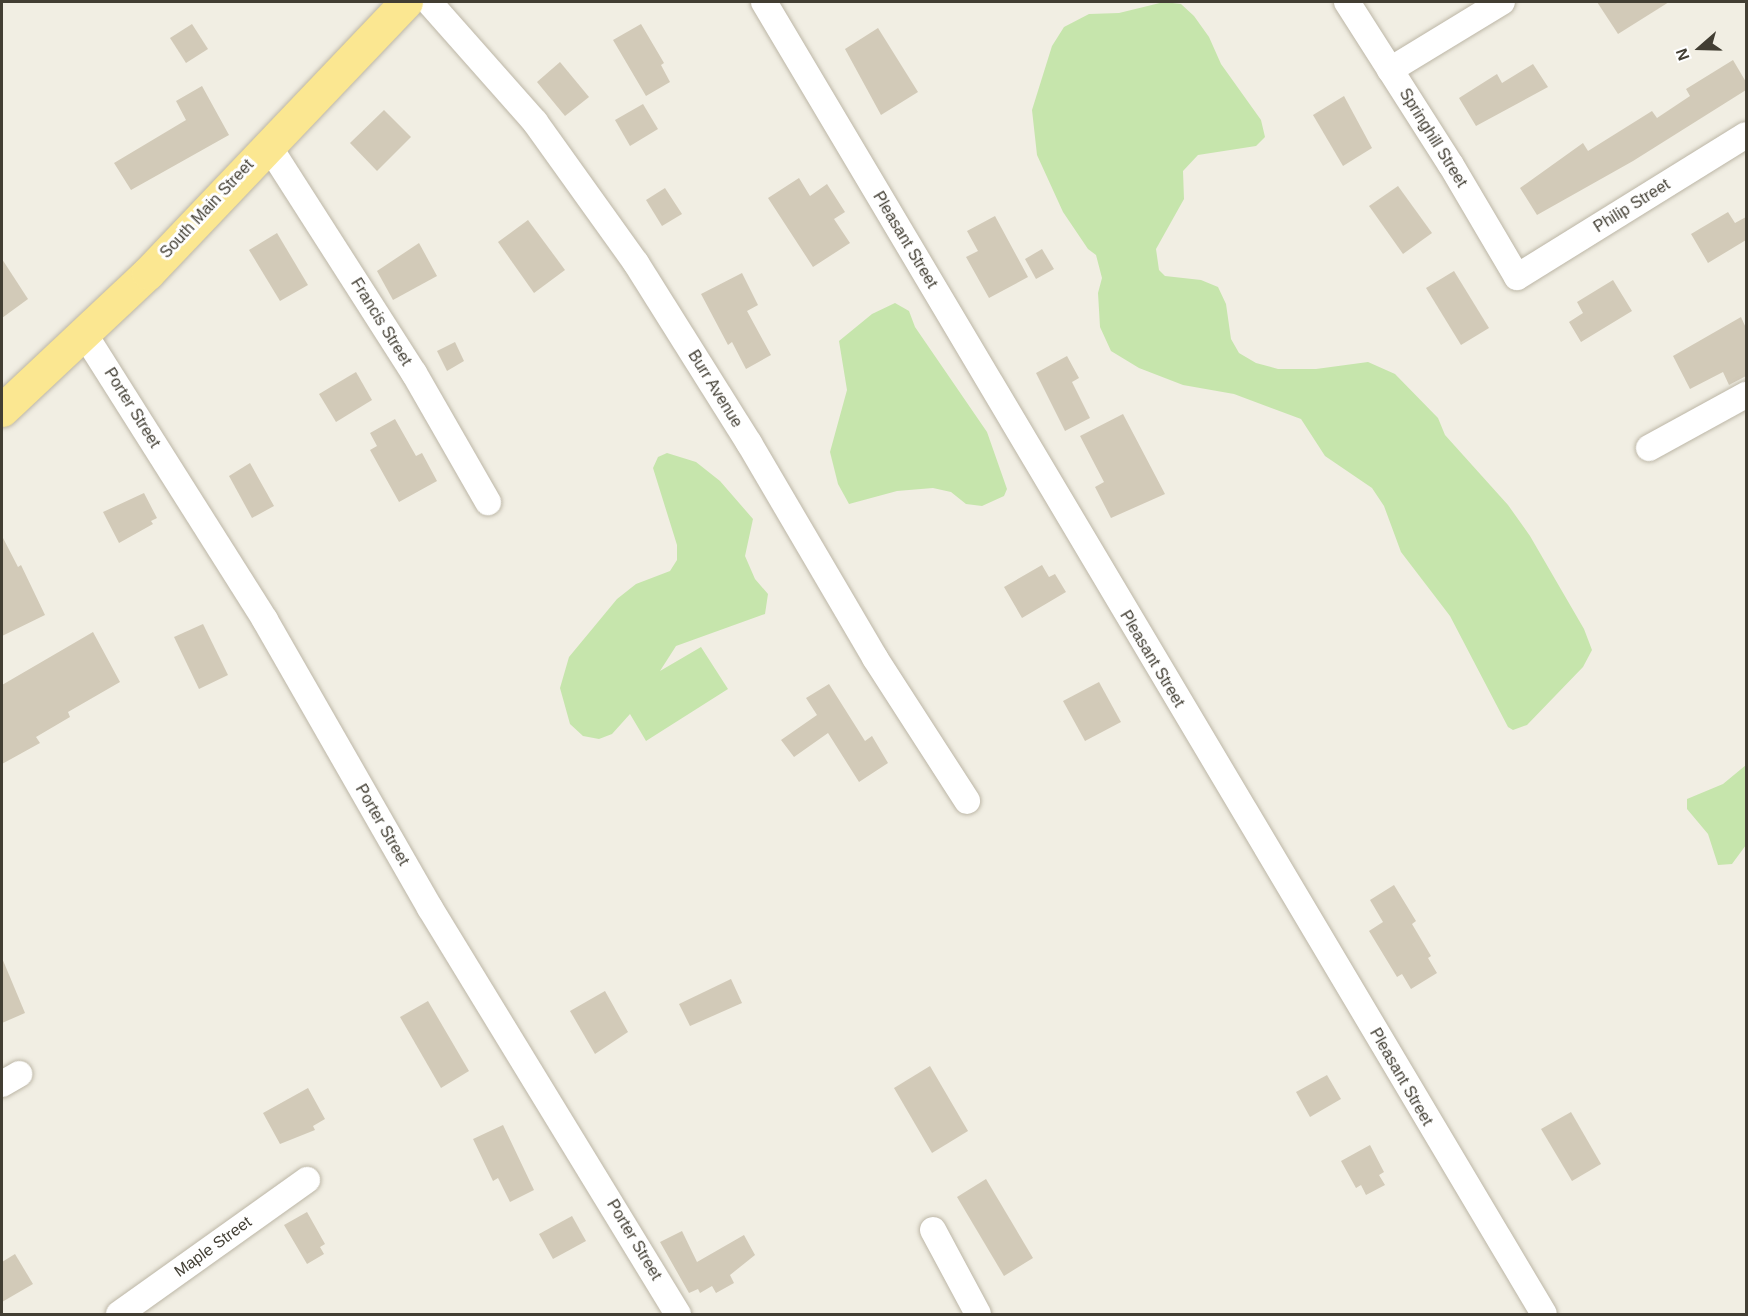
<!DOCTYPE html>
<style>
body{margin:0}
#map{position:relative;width:1748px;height:1316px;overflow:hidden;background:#f1eee3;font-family:Helvetica,sans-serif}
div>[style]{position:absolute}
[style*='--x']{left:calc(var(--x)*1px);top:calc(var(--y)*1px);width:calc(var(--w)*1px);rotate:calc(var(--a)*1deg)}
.green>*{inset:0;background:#c6e5ac}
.building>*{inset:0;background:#d2cab8}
.roads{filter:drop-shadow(0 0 2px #bcb6a6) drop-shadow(0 0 2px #bcb6a6)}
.minor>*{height:26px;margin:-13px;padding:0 13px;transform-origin:13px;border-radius:13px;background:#fff}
.major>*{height:33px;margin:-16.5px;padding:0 16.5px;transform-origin:16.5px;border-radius:16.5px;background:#fbe791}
span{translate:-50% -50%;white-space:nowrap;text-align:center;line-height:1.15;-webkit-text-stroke:6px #fff;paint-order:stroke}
.street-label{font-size:16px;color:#423e33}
.frame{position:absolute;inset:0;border:3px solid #423e33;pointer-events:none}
.north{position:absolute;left:1670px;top:18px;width:60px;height:60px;-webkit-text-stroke:4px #fff;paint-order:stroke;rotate:250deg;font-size:16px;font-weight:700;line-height:24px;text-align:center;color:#423e33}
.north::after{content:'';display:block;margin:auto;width:21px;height:27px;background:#423e33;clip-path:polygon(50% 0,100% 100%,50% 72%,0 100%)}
</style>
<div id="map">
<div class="green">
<i style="clip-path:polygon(1164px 2px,1181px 4px,1194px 16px,1209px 37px,1221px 64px,1261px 120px,1265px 137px,1256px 146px,1198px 155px,1183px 171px,1184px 199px,1156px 249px,1159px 270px,1165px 276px,1201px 280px,1218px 287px,1226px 304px,1231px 339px,1239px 353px,1256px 363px,1278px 369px,1316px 369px,1368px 362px,1395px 374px,1438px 418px,1445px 435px,1508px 505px,1530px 536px,1584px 629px,1592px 650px,1583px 667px,1527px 725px,1513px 730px,1508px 727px,1450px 616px,1401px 552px,1384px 506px,1372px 488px,1325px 456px,1301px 419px,1234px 394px,1183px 385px,1139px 368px,1111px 351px,1100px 327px,1098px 293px,1102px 278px,1096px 255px,1088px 249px,1063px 212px,1037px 155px,1032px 110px,1052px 46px,1064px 27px,1089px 14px,1119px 13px)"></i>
<i style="clip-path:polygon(895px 303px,909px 311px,915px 327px,987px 432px,1007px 489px,1004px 496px,982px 506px,966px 504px,951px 492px,933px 488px,897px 491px,849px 504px,838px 484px,830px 452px,847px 390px,839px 341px,872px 314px)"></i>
<i style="clip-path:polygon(667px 453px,696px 462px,720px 481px,753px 519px,745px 556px,755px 579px,768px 594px,765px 614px,676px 646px,660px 671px,701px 647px,728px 689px,646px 741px,630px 714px,612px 734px,599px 739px,583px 736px,570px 724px,560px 688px,569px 657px,617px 599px,636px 584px,670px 571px,677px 560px,677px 545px,653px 468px,658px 457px)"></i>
<i style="clip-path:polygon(1746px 765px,1746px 845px,1732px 864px,1718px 865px,1708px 834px,1687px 809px,1687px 799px,1723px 784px)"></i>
</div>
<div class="building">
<i style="clip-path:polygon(1597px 2px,1669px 2px,1618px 34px)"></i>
<i style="clip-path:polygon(192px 24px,208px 49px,186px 63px,170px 38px)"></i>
<i style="clip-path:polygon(641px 24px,664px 63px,661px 65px,670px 82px,646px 96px,613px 40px)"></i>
<i style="clip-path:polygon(878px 28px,918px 92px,881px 115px,845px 49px)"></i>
<i style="clip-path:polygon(1733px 60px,1746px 82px,1746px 90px,1633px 161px,1537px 215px,1520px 188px,1583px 143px,1588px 151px,1652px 111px,1657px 118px,1690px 96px,1686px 89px)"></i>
<i style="clip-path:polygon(560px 62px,589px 97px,565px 116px,537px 82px)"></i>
<i style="clip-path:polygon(1533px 64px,1548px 87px,1476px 126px,1459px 98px,1497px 74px,1502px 83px)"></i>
<i style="clip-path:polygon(202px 86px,229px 135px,131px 190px,114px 163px,186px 120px,176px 101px)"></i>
<i style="clip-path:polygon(1344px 96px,1372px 148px,1343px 166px,1313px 115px)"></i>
<i style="clip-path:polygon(643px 104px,658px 129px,630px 146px,615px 120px)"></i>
<i style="clip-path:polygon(384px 110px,411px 137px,377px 171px,350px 143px)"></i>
<i style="clip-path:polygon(799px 178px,810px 196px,827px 184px,845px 212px,834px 219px,850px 243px,813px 267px,768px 198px)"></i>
<i style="clip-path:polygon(1398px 186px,1432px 233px,1403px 254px,1369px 206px)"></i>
<i style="clip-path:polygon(665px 188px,682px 214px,662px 226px,646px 200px)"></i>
<i style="clip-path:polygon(1728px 212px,1735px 223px,1746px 217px,1746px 240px,1708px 263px,1691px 234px)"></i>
<i style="clip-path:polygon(995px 216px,1028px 277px,989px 298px,966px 257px,978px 251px,967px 231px)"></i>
<i style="clip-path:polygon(528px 220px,565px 270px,534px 293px,498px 242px)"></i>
<i style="clip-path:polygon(277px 233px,308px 285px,280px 301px,249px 250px)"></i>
<i style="clip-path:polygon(419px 243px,437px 276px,393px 300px,377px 271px)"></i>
<i style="clip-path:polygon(1042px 249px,1054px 269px,1036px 279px,1025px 259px)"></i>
<i style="clip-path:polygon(2px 259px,28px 299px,2px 318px)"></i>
<i style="clip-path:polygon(1454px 271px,1489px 328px,1461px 345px,1426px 288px)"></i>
<i style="clip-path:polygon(742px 273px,758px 305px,747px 311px,771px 355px,746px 369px,732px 342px,728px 345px,701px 294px)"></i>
<i style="clip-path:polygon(1613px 280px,1632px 311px,1581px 342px,1569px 322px,1583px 313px,1577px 302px)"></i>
<i style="clip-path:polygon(1741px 317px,1746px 328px,1746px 376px,1729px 385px,1723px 372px,1690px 389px,1673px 356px)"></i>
<i style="clip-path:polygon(455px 342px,464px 361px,447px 371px,437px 351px)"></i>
<i style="clip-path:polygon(1067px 356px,1079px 378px,1072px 382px,1090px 418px,1065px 431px,1036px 373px)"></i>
<i style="clip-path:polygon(356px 372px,372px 400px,336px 422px,319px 394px)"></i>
<i style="clip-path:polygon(1123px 414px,1165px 494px,1111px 518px,1095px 487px,1104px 482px,1080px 436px)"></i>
<i style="clip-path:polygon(395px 419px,416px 456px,422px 453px,437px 481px,399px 502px,370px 450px,377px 446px,370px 433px)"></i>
<i style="clip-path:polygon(250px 463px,274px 506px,252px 518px,229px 476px)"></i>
<i style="clip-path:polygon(144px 493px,157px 518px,151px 521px,153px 524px,119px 543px,103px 512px)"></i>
<i style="clip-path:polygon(2px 536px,18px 567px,21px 565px,45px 615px,2px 636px)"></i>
<i style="clip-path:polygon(1042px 565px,1049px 577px,1055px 574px,1066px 592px,1022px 618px,1004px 587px)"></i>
<i style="clip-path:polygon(203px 624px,228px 675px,199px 689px,174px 637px)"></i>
<i style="clip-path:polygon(93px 632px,120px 682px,68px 712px,70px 717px,36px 737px,40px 743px,2px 764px,2px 685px)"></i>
<i style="clip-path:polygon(1099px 682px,1121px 722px,1085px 741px,1063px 701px)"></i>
<i style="clip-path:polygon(829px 684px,865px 741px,872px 736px,888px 763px,859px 782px,828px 733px,794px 757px,781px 740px,817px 715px,806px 698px)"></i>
<i style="clip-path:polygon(1394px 885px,1416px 921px,1412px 924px,1431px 956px,1428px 958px,1437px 973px,1411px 989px,1402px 974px,1397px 977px,1369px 931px,1383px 922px,1370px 900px)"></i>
<i style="clip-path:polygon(2px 958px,25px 1013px,2px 1023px)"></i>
<i style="clip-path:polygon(731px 979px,742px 1003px,690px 1026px,679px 1004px)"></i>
<i style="clip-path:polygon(605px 991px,628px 1032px,595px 1054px,570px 1011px)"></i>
<i style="clip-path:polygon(428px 1001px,469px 1071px,441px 1088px,400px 1017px)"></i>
<i style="clip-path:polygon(930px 1066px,968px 1131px,932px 1153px,894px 1088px)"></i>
<i style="clip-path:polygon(1327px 1075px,1341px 1099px,1310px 1117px,1296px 1092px)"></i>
<i style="clip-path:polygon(308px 1088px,325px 1119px,313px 1126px,315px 1130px,280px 1144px,263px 1113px)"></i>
<i style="clip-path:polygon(1571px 1112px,1601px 1164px,1572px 1181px,1541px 1129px)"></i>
<i style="clip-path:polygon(503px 1125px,534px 1190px,510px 1202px,498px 1178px,493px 1181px,473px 1139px)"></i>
<i style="clip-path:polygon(1370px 1145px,1384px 1172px,1379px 1175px,1385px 1185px,1366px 1195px,1361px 1185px,1356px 1188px,1341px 1161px)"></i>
<i style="clip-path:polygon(986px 1179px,1033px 1258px,1004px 1276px,957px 1197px)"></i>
<i style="clip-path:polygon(307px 1212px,325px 1244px,320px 1247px,324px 1254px,307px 1264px,284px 1225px)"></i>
<i style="clip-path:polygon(572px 1216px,586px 1241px,553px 1259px,539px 1234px)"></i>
<i style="clip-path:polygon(682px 1231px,697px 1262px,744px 1235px,755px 1255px,730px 1275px,734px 1283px,716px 1293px,712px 1286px,700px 1293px,698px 1289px,689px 1293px,660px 1242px)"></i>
<i style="clip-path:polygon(15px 1254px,33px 1284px,2px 1302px,2px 1262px)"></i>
</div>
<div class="roads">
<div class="minor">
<i style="--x:429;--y:2;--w:160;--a:48.5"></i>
<i style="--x:535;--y:122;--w:173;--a:54.4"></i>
<i style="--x:636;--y:263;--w:213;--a:57.9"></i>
<i style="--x:749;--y:443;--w:249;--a:59.6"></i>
<i style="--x:875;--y:658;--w:170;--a:57.2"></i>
<i style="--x:764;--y:2;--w:1526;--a:59.27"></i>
<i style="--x:1347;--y:2;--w:193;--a:57.5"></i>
<i style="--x:1451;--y:165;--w:130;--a:59.5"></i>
<i style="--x:1517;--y:277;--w:269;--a:-31.8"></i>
<i style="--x:1390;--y:70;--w:131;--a:-31.3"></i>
<i style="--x:268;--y:145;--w:271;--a:57.4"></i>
<i style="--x:414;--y:373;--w:149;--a:60.2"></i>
<i style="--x:85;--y:335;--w:337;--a:57.7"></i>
<i style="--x:265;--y:620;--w:332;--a:60.2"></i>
<i style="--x:430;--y:908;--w:476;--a:58.6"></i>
<i style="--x:1649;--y:448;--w:111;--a:-28.7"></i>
<i style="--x:2;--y:1084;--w:20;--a:-30"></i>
<i style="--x:933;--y:1230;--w:95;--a:61.8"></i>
<i style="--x:119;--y:1314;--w:231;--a:-35.5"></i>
</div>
<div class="major">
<i style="--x:2;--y:410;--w:200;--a:-43.2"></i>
<i style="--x:148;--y:273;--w:374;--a:-46.4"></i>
</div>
</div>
<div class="street-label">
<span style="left:1433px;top:138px;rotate:58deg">Springhill Street</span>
<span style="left:1632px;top:206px;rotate:-32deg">Philip Street</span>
<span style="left:207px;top:209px;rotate:-47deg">South Main Street</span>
<span style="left:905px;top:240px;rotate:59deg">Pleasant Street</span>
<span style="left:381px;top:322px;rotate:58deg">Francis Street</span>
<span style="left:715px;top:389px;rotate:58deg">Burr Avenue</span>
<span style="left:132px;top:408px;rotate:58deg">Porter Street</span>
<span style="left:1152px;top:659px;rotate:59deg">Pleasant Street</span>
<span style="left:382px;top:825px;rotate:60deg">Porter Street</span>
<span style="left:1401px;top:1077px;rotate:60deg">Pleasant Street</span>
<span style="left:634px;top:1240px;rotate:59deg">Porter Street</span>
<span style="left:213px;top:1247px;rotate:-36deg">Maple Street</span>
</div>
<div class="frame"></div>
<div class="north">N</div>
</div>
